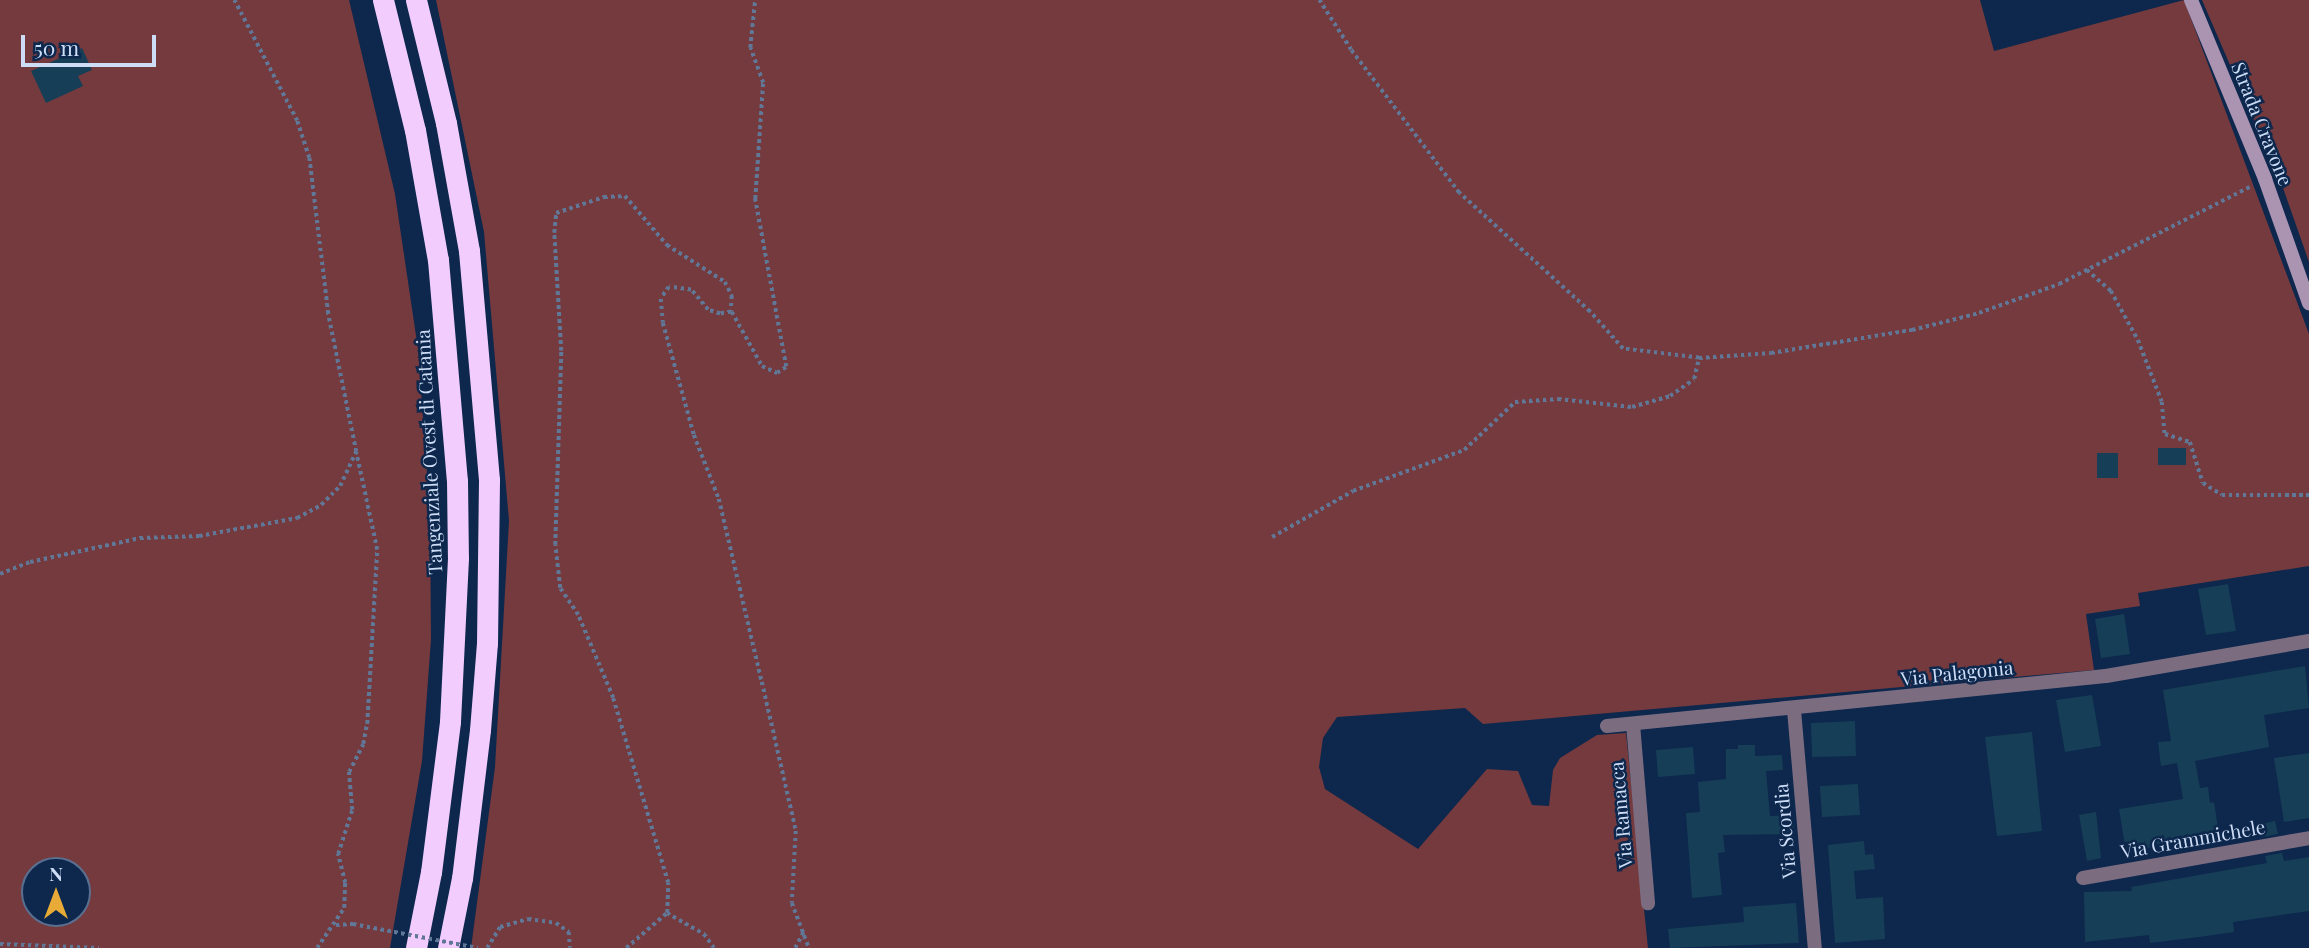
<!DOCTYPE html>
<style>
body{margin:0}
#map{position:relative;width:2309px;height:948px;overflow:hidden;background:#0d274d;font-family:"Playfair Display",serif}
div>[style]{position:absolute}
[style*='--x']{left:calc(var(--x)*1px);top:calc(var(--y)*1px);width:calc(var(--w)*1px);rotate:calc(var(--a)*1deg)}
.green>*{inset:0;background:#743a3d}
.building>*{inset:0;background:#163f57}
.path>*{height:3.5px;margin-top:-1.75px;transform-origin:0;background:repeating-linear-gradient(90deg,#617797 0 3.5px,transparent 0 7px)}
.street>*{height:14px;margin:-7px;padding:0 7px;transform-origin:7px;border-radius:7px;background:#7b6c80}
.secondary>*{height:14px;margin:-7px;padding:0 7px;transform-origin:7px;border-radius:7px;background:#ab93b2}
.highway>*{height:21px;margin:-10.5px;padding:0 10.5px;transform-origin:10.5px;border-radius:10.5px;background:#f1ccfd}
.path-bridge>*{height:3.5px;margin-top:-1.75px;transform-origin:0;background:repeating-linear-gradient(90deg,#617797 0 3.5px,transparent 0 7px)}
span{translate:-50% -50%;white-space:nowrap;text-align:center;line-height:1.15;-webkit-text-stroke:5px #0d274d;paint-order:stroke}
.street-label{font-size:19px;color:#cdddf6}
.north{position:absolute;left:21px;top:857px;width:70px;height:70px;box-sizing:border-box;background:#0d274d;border:2px solid #5a7091;border-radius:50%;rotate:0deg;font-size:19px;font-weight:700;line-height:28px;text-align:center;color:#cdddf6}
.north::after{content:'';display:block;margin:auto;width:24px;height:32px;background:#e9ab38;clip-path:polygon(50% 0,100% 100%,50% 72%,0 100%)}
.scale{position:absolute;left:21px;top:35px;width:135px;height:32px;box-sizing:border-box;border:4px solid #cdddf6;border-top:0;padding-left:9px;font-size:21px;line-height:24px;white-space:nowrap;color:#cdddf6;-webkit-text-stroke:5px #0d274d;paint-order:stroke}
</style>
<div id="map">
<div class="green">
<i style="clip-path:polygon(evenodd,0 0,349px 0,395px 194px,418px 349px,430px 514px,431px 640px,422px 761px,390px 948px,0 948px,0 0,35px 871px,77px 871px,77px 913px,35px 913px,35px 871px)"></i>
<i style="clip-path:polygon(436px 0,1980px 0,1994px 51px,2184px 0,2309px 334px,2309px 566px,2138px 593px,2140px 606px,2086px 614px,2094px 670px,1483px 724px,1465px 708px,1337px 717px,1323px 738px,1319px 767px,1325px 789px,1418px 849px,1487px 769px,1518px 771px,1532px 805px,1549px 806px,1553px 770px,1560px 758px,1597px 735px,1626px 733px,1648px 948px,471px 948px,495px 767px,509px 521px,484px 232px)"></i>
<i style="clip-path:polygon(2202px 0,2309px 0,2309px 262px,2283px 188px)"></i>
</div>
<div class="building">
<i style="clip-path:polygon(82px 48px,92px 70px,78px 76px,83px 86px,46px 103px,31px 71px)"></i>
<i style="clip-path:polygon(2158px 448px,2186px 448px,2186px 465px,2158px 465px)"></i>
<i style="clip-path:polygon(2097px 453px,2118px 453px,2118px 478px,2097px 478px)"></i>
<i style="clip-path:polygon(2228px 584px,2236px 631px,2206px 635px,2198px 589px)"></i>
<i style="clip-path:polygon(2124px 614px,2130px 654px,2101px 658px,2095px 619px)"></i>
<i style="clip-path:polygon(2305px 666px,2309px 708px,2264px 715px,2269px 747px,2195px 761px,2200px 788px,2208px 787px,2210px 803px,2214px 802px,2219px 835px,2126px 852px,2119px 809px,2183px 799px,2177px 763px,2161px 766px,2158px 742px,2171px 741px,2163px 690px)"></i>
<i style="clip-path:polygon(2092px 695px,2101px 746px,2065px 752px,2056px 700px)"></i>
<i style="clip-path:polygon(1855px 721px,1856px 756px,1812px 757px,1811px 723px)"></i>
<i style="clip-path:polygon(2032px 732px,2042px 831px,1997px 836px,1985px 737px)"></i>
<i style="clip-path:polygon(1738px 745px,1755px 745px,1755px 756px,1782px 755px,1783px 770px,1766px 771px,1770px 816px,1793px 815px,1794px 834px,1723px 835px,1725px 852px,1718px 853px,1722px 895px,1692px 898px,1686px 813px,1700px 812px,1698px 782px,1726px 779px,1726px 749px,1738px 749px)"></i>
<i style="clip-path:polygon(1693px 747px,1695px 774px,1658px 777px,1656px 750px)"></i>
<i style="clip-path:polygon(2309px 753px,2309px 818px,2284px 822px,2274px 758px)"></i>
<i style="clip-path:polygon(1858px 784px,1860px 815px,1822px 817px,1820px 786px)"></i>
<i style="clip-path:polygon(2096px 812px,2101px 858px,2087px 861px,2079px 815px)"></i>
<i style="clip-path:polygon(2275px 821px,2278px 834px,2261px 837px,2258px 825px)"></i>
<i style="clip-path:polygon(1864px 841px,1865px 855px,1873px 854px,1875px 869px,1854px 871px,1856px 899px,1883px 897px,1885px 939px,1835px 943px,1828px 845px)"></i>
<i style="clip-path:polygon(2282px 853px,2284px 861px,2309px 857px,2309px 911px,2233px 922px,2234px 932px,2199px 937px,2150px 943px,2149px 935px,2085px 942px,2084px 892px,2132px 891px,2131px 887px,2267px 863px,2265px 856px)"></i>
<i style="clip-path:polygon(1796px 903px,1799px 943px,1670px 948px,1668px 929px,1744px 922px,1743px 907px)"></i>
</div>
<div class="path">
<i style="--x:2087;--y:270;--w:32;--a:41"></i>
<i style="--x:2111;--y:291;--w:56;--a:61.1"></i>
<i style="--x:2138;--y:340;--w:66;--a:68.8"></i>
<i style="--x:2162;--y:402;--w:32;--a:85"></i>
<i style="--x:2165;--y:434;--w:26;--a:18"></i>
<i style="--x:2190;--y:442;--w:43;--a:72.4"></i>
<i style="--x:2203;--y:483;--w:22;--a:32"></i>
<i style="--x:2222;--y:495;--w:87;--a:0"></i>
<i style="--x:732;--y:312;--w:62;--a:60.9"></i>
<i style="--x:762;--y:366;--w:17;--a:25"></i>
<i style="--x:777;--y:373;--w:11;--a:-34"></i>
<i style="--x:786;--y:367;--w:171;--a:-100.5"></i>
<i style="--x:755;--y:199;--w:116;--a:-86.1"></i>
<i style="--x:763;--y:83;--w:37;--a:-110"></i>
<i style="--x:750;--y:48;--w:48;--a:-84.1"></i>
<i style="--x:1699;--y:358;--w:72;--a:-4"></i>
<i style="--x:1771;--y:353;--w:143;--a:-9.3"></i>
<i style="--x:1912;--y:330;--w:69;--a:-14.2"></i>
<i style="--x:1979;--y:313;--w:85;--a:-19.9"></i>
<i style="--x:2059;--y:284;--w:216;--a:-27"></i>
<i style="--x:1272;--y:537;--w:93;--a:-29.6"></i>
<i style="--x:1353;--y:491;--w:118;--a:-20.3"></i>
<i style="--x:1464;--y:450;--w:70;--a:-43.3"></i>
<i style="--x:1515;--y:402;--w:43;--a:-4"></i>
<i style="--x:1558;--y:399;--w:74;--a:6.2"></i>
<i style="--x:1632;--y:407;--w:40;--a:-16"></i>
<i style="--x:1670;--y:396;--w:29;--a:-35"></i>
<i style="--x:1694;--y:379;--w:22;--a:-77"></i>
<i style="--x:1699;--y:358;--w:77;--a:-173.2"></i>
<i style="--x:1623;--y:349;--w:50;--a:-131.7"></i>
<i style="--x:1590;--y:312;--w:177;--a:-137.7"></i>
<i style="--x:1459;--y:193;--w:179;--a:-127.1"></i>
<i style="--x:1351;--y:50;--w:59;--a:-122.6"></i>
<i style="--x:0;--y:574;--w:32;--a:-22"></i>
<i style="--x:30;--y:562;--w:113;--a:-12.3"></i>
<i style="--x:140;--y:538;--w:59;--a:-1.9"></i>
<i style="--x:199;--y:536;--w:100;--a:-10.4"></i>
<i style="--x:297;--y:518;--w:27;--a:-28"></i>
<i style="--x:321;--y:505;--w:27;--a:-45"></i>
<i style="--x:340;--y:486;--w:38;--a:-65"></i>
<i style="--x:356;--y:452;--w:141;--a:-101.5"></i>
<i style="--x:328;--y:314;--w:157;--a:-96.9"></i>
<i style="--x:309;--y:158;--w:39;--a:-108"></i>
<i style="--x:297;--y:121;--w:136;--a:-117.5"></i>
<i style="--x:667;--y:913;--w:43;--a:29.6"></i>
<i style="--x:704;--y:934;--w:17;--a:54"></i>
<i style="--x:336;--y:925;--w:17;--a:-3"></i>
<i style="--x:0;--y:944;--w:99;--a:2.3"></i>
<i style="--x:317;--y:948;--w:48;--a:-56"></i>
<i style="--x:344;--y:908;--w:25;--a:-88"></i>
<i style="--x:345;--y:883;--w:30;--a:-104"></i>
<i style="--x:338;--y:854;--w:46;--a:-72.3"></i>
<i style="--x:352;--y:810;--w:38;--a:-95"></i>
<i style="--x:349;--y:772;--w:31;--a:-63"></i>
<i style="--x:363;--y:744;--w:20;--a:-79"></i>
<i style="--x:367;--y:724;--w:174;--a:-86.7"></i>
<i style="--x:377;--y:550;--w:100;--a:-102.1"></i>
<i style="--x:487;--y:948;--w:25;--a:-58"></i>
<i style="--x:500;--y:927;--w:29;--a:-16"></i>
<i style="--x:528;--y:919;--w:28;--a:8"></i>
<i style="--x:556;--y:923;--w:16;--a:35"></i>
<i style="--x:569;--y:932;--w:16;--a:86"></i>
<i style="--x:626;--y:948;--w:54;--a:-40.5"></i>
<i style="--x:667;--y:913;--w:30;--a:-88"></i>
<i style="--x:668;--y:883;--w:193;--a:-106.6"></i>
<i style="--x:613;--y:698;--w:90;--a:-112.9"></i>
<i style="--x:578;--y:615;--w:32;--a:-124"></i>
<i style="--x:560;--y:588;--w:43;--a:-96.6"></i>
<i style="--x:555;--y:545;--w:194;--a:-88.2"></i>
<i style="--x:561;--y:351;--w:118;--a:-93.4"></i>
<i style="--x:554;--y:233;--w:20;--a:-84"></i>
<i style="--x:556;--y:213;--w:51;--a:-18.4"></i>
<i style="--x:604;--y:197;--w:21;--a:-3"></i>
<i style="--x:625;--y:196;--w:65;--a:49.4"></i>
<i style="--x:667;--y:245;--w:69;--a:32.5"></i>
<i style="--x:725;--y:282;--w:16;--a:63"></i>
<i style="--x:732;--y:296;--w:16;--a:94"></i>
<i style="--x:731;--y:312;--w:11;--a:170"></i>
<i style="--x:720;--y:314;--w:13;--a:-162"></i>
<i style="--x:708;--y:310;--w:26;--a:-130"></i>
<i style="--x:691;--y:290;--w:22;--a:-172"></i>
<i style="--x:669;--y:287;--w:14;--a:124"></i>
<i style="--x:661;--y:299;--w:24;--a:85"></i>
<i style="--x:663;--y:323;--w:116;--a:74.5"></i>
<i style="--x:694;--y:435;--w:69;--a:68.7"></i>
<i style="--x:719;--y:499;--w:188;--a:76.8"></i>
<i style="--x:762;--y:682;--w:153;--a:77.1"></i>
<i style="--x:796;--y:831;--w:72;--a:93.2"></i>
<i style="--x:792;--y:903;--w:48;--a:69.3"></i>
<i style="--x:795;--y:948;--w:19;--a:-62"></i>
</div>
<div class="street">
<i style="--x:1794;--y:710;--w:239;--a:85"></i>
<i style="--x:1633;--y:724;--w:180;--a:85.2"></i>
<i style="--x:1607;--y:726;--w:501;--a:-5.72"></i>
<i style="--x:2106;--y:676;--w:206;--a:-9.8"></i>
<i style="--x:2083;--y:878;--w:230;--a:-10"></i>
</div>
<div class="secondary">
<i style="--x:2191;--y:0;--w:194;--a:67.5"></i>
<i style="--x:2265;--y:179;--w:132;--a:70.5"></i>
</div>
<div class="highway">
<i style="--x:383;--y:0;--w:134;--a:76.2"></i>
<i style="--x:415;--y:130;--w:132;--a:80"></i>
<i style="--x:438;--y:260;--w:221;--a:85.1"></i>
<i style="--x:457;--y:480;--w:78;--a:89.3"></i>
<i style="--x:458;--y:558;--w:164;--a:92.8"></i>
<i style="--x:450;--y:722;--w:151;--a:97.2"></i>
<i style="--x:431;--y:872;--w:77;--a:101.2"></i>
<i style="--x:416;--y:0;--w:127;--a:76.3"></i>
<i style="--x:446;--y:123;--w:130;--a:79.8"></i>
<i style="--x:469;--y:251;--w:230;--a:85"></i>
<i style="--x:489;--y:480;--w:163;--a:90.7"></i>
<i style="--x:487;--y:643;--w:87;--a:94.6"></i>
<i style="--x:480;--y:730;--w:149;--a:96.9"></i>
<i style="--x:462;--y:878;--w:71;--a:101.3"></i>
</div>
<div class="path-bridge">
<i style="--x:353;--y:924;--w:127;--a:10.9"></i>
</div>
<div class="street-label">
<span style="left:2262px;top:124px;rotate:68deg">Strada Cravone</span>
<span style="left:429px;top:452px;rotate:-93deg">Tangenziale Ovest di Catania</span>
<span style="left:1957px;top:673px;rotate:-6deg">Via Palagonia</span>
<span style="left:1621px;top:815px;rotate:-95deg">Via Ramacca</span>
<span style="left:1785px;top:831px;rotate:-95deg">Via Scordia</span>
<span style="left:2193px;top:839px;rotate:-10deg">Via Grammichele</span>
</div>
<div class="north">N</div>
<div class="scale">50 m</div>
</div>
